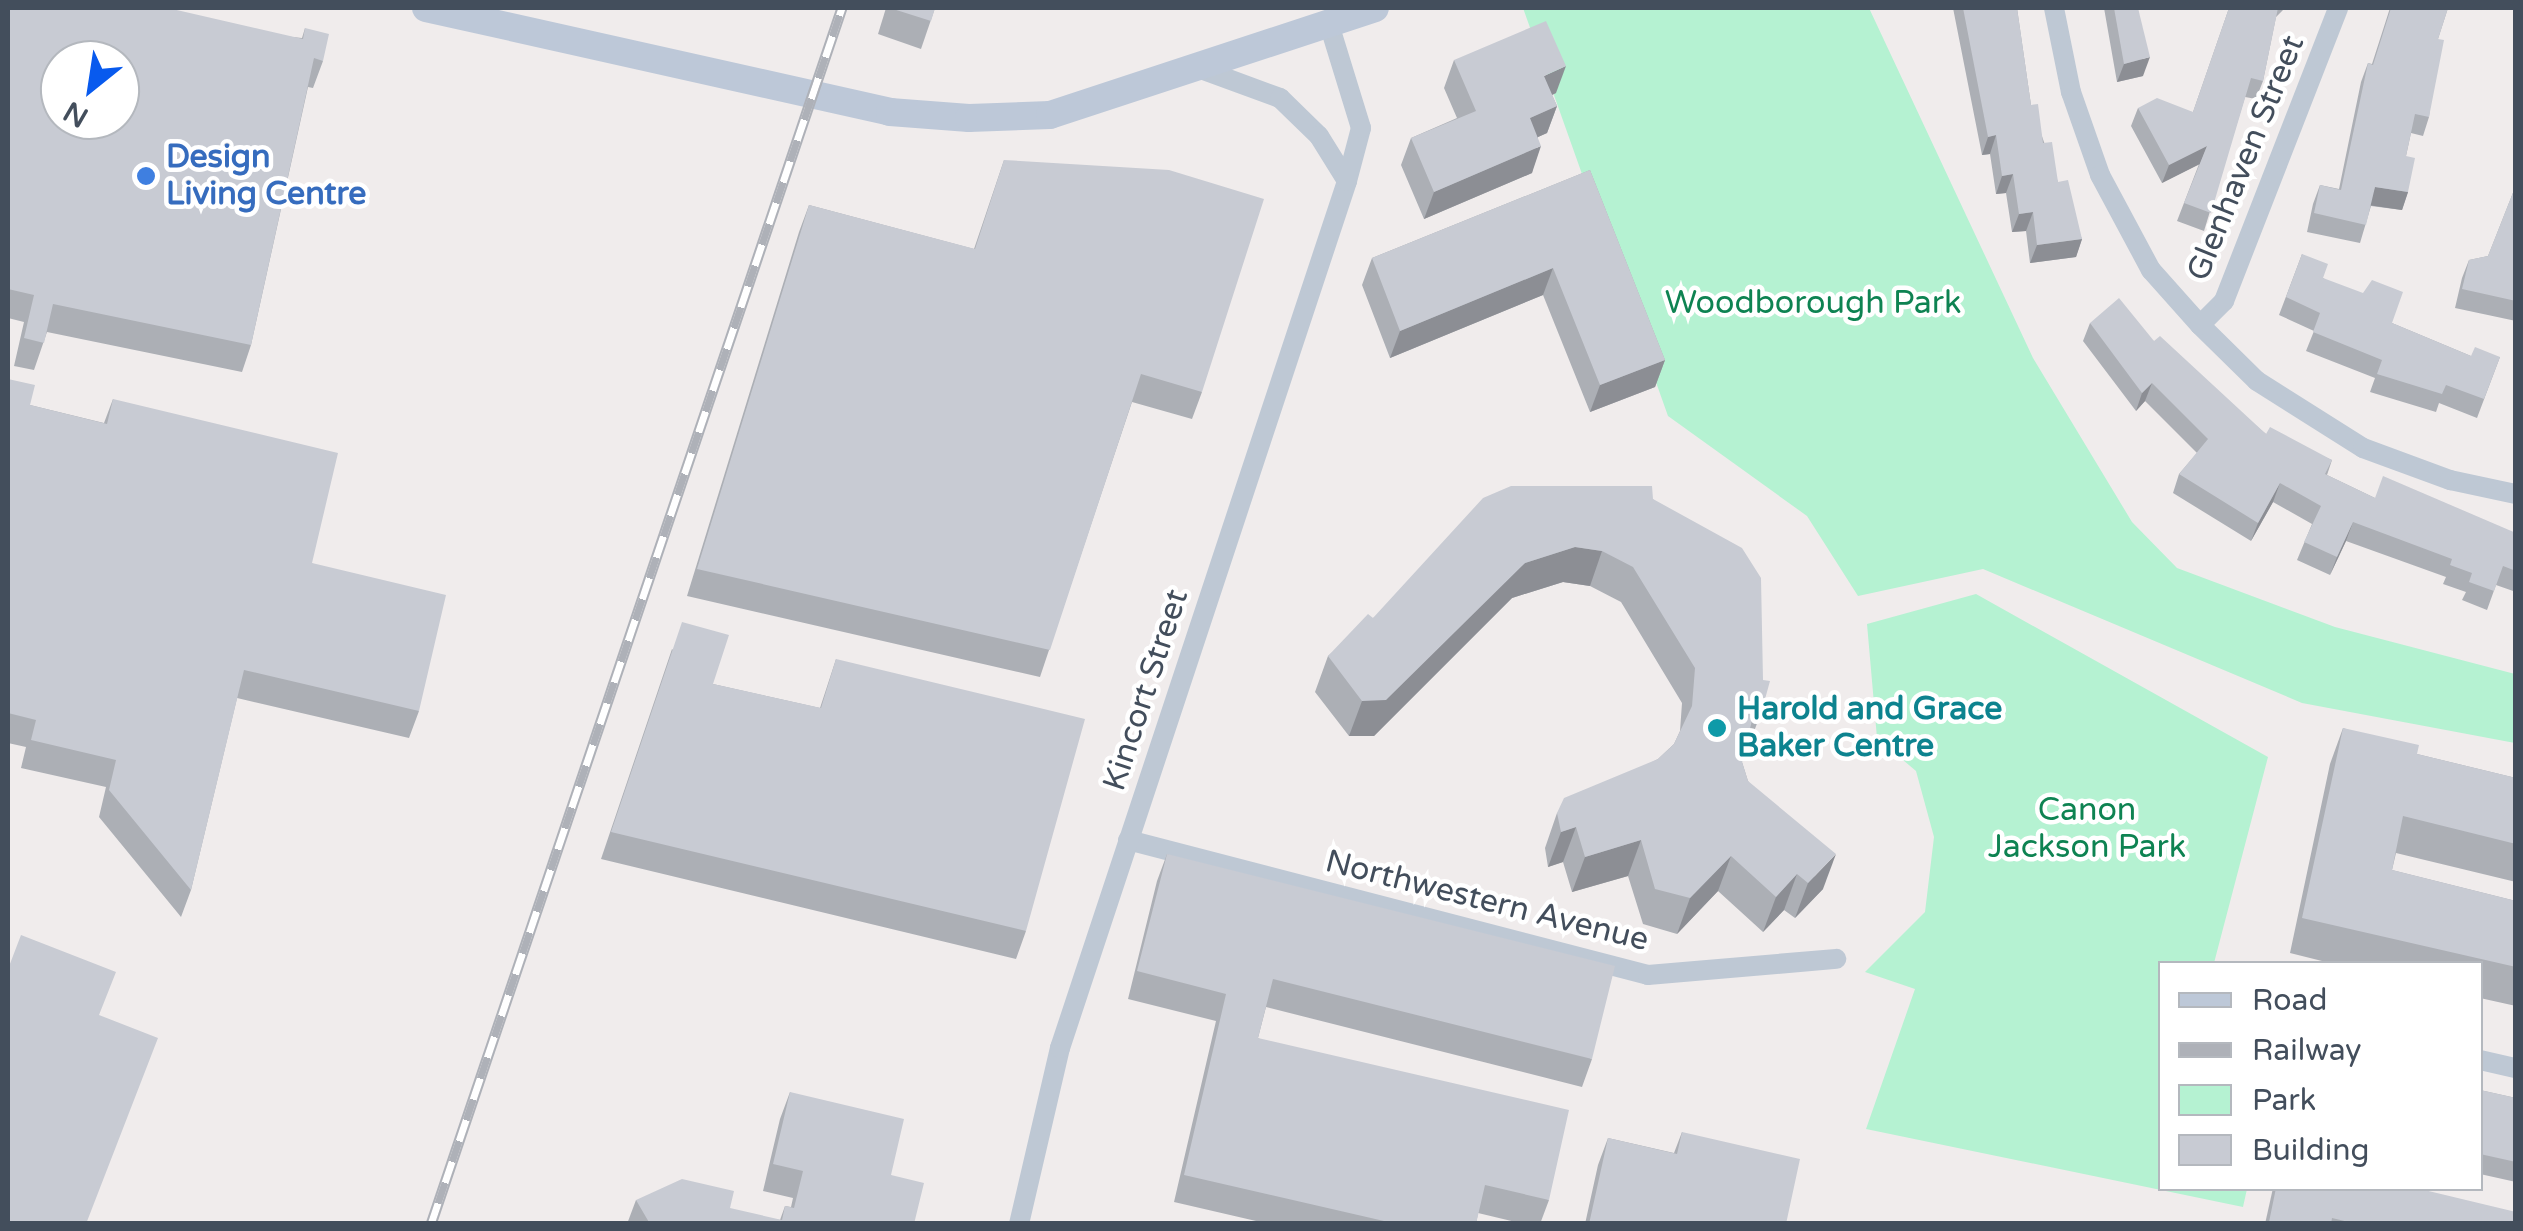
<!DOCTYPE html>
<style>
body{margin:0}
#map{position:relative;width:2523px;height:1231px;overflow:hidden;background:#f0ecec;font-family:"Varela Round",sans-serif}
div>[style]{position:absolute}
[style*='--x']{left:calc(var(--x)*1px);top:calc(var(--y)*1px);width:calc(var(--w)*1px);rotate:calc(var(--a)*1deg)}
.green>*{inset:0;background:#b5f2d2}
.street>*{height:20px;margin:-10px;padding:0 10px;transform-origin:10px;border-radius:10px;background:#bec8d4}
.secondary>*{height:28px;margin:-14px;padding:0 14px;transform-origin:14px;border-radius:14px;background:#bdc8d8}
.rail>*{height:11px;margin-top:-5.5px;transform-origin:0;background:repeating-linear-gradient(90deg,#fff 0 22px,#aeb1b8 0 44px);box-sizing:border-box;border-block:2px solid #aeb1b8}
.wall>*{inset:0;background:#acafb5}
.shaded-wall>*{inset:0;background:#8c8e94}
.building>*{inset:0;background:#c8cbd3}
.dots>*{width:28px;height:28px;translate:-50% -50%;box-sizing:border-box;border:5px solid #fff;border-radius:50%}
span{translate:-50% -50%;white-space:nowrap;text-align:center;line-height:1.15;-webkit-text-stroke:9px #fff;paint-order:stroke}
.shop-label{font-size:32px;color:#366cbe;font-weight:700}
.left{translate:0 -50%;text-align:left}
.street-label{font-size:32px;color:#434e5c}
.park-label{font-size:32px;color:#0e8352}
.culture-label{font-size:32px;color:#0d838f;font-weight:700}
.frame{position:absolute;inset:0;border:10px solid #434e5c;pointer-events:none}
.legend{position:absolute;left:2158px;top:961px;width:325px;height:230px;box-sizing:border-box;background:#fff;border:2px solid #b4b8be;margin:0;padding:12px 18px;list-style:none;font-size:30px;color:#434e5c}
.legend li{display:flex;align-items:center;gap:20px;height:50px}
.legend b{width:50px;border:2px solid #b4b8be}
.north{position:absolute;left:40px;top:40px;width:100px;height:100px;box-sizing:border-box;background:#fff;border:2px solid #b4b8be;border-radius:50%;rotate:210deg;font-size:28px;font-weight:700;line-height:40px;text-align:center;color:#434e5c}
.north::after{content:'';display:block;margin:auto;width:35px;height:45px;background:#085aee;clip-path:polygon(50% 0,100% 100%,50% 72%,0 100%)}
</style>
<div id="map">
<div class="green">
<i style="clip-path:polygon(1523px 8px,1869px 8px,2033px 358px,2132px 522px,2177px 568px,2335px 627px,2515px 674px,2515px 743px,2302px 703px,1983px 569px,1858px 596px,1807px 516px,1668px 416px)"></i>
<i style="clip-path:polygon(1976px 594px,2268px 757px,2214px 963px,2160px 964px,2160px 1188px,2247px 1189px,2243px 1207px,1866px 1129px,1915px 989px,1865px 972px,1925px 912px,1934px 837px,1916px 771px,1877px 738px,1867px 624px)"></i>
</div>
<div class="street">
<i style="--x:2054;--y:8;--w:86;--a:78.6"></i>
<i style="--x:2071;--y:92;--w:88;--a:70.7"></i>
<i style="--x:2100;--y:175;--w:108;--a:61.8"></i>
<i style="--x:2151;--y:270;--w:74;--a:48.3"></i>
<i style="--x:2200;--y:325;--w:80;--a:44.5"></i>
<i style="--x:2257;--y:381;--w:125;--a:32.3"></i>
<i style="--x:2363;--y:448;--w:93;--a:20.2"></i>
<i style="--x:2450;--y:480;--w:67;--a:12"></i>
<i style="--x:1201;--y:69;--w:84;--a:20.2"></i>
<i style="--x:1280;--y:98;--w:54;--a:44.3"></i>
<i style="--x:1319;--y:136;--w:53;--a:58.1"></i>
<i style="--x:2200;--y:325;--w:34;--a:-45"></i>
<i style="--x:2224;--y:301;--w:314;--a:-68.7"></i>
<i style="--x:1128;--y:840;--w:537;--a:14.55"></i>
<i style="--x:1648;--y:975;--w:189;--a:-4.9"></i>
<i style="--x:2480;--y:1060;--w:37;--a:13"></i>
<i style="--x:1019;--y:1224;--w:181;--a:-76.9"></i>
<i style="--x:1060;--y:1048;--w:913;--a:-71.68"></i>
<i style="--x:1347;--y:181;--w:55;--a:-75.2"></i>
<i style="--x:1361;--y:128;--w:109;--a:-107.1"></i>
</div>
<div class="secondary">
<i style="--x:426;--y:8;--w:476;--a:12.6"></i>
<i style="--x:890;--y:112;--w:79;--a:4.3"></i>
<i style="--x:969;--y:118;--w:81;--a:-2.1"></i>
<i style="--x:1050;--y:115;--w:342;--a:-18.2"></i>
</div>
<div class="rail">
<i style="--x:431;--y:1224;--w:1284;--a:-71.33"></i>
</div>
<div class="wall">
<i style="clip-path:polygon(8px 8px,302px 38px,305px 28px,323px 61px,313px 88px,308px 87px,251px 345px,242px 372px,47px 332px,34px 370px,14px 366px,24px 322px,8px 318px)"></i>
<i style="clip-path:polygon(886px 8px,935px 8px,921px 49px,878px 34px)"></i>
<i style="clip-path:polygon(1953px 8px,2017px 8px,2031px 105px,2058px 182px,2082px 239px,2076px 257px,2030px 263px,2026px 231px,2012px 232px,2006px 193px,1996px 194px,1990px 154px,1982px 155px)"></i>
<i style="clip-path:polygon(2104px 8px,2142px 8px,2141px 10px,2138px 10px,2143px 76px,2117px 82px)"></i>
<i style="clip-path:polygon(2229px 8px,2283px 10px,2276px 17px,2263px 81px,2256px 99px,2245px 97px,2204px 231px,2177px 221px,2199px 164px,2162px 183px,2131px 126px,2138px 108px,2193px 112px)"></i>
<i style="clip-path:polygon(2390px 8px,2448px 8px,2438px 39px,2429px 117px,2423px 136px,2411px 133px,2406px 156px,2408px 192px,2402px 210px,2371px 206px,2360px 243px,2307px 232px,2313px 204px,2320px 185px,2339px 189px,2361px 82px,2368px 63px,2372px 64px)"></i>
<i style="clip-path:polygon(1454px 60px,1556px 93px,1552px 95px,1557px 106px,1547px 133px,1538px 137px,1532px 173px,1424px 219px,1401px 165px,1411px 138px,1457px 118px,1444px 88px)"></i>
<i style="clip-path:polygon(1004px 160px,1202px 392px,1192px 419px,1132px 402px,1040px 677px,687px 596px,799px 232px,809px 205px,974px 249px)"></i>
<i style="clip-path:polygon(1590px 170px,1665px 360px,1655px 387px,1590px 412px,1543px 295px,1390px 358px,1362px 285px,1372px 258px)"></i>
<i style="clip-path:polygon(2516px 185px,2516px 321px,2455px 308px,2462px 278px,2469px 260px,2488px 256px)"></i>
<i style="clip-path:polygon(2302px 254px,2323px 278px,2392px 323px,2471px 356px,2500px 357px,2477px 418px,2439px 403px,2436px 412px,2370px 392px,2375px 378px,2306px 351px,2314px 331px,2279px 315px)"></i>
<i style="clip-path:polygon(2090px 323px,2154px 341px,2266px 434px,2332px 460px,2327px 475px,2375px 498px,2516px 533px,2516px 592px,2496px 585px,2487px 610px,2462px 600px,2466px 592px,2443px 584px,2446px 577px,2346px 541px,2330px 575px,2297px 560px,2312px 524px,2273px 502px,2251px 541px,2173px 493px,2179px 474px,2197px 453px,2145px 401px,2136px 411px,2083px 341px)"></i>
<i style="clip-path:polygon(8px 379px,30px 405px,104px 423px,113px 399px,312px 563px,419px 711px,409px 738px,237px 698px,191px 890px,181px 917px,99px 817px,106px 787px,21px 768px,26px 747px,8px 743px)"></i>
<i style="clip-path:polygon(1653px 499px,1762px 710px,1749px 745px,1746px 744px,1742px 762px,1748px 781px,1823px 889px,1795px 918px,1784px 910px,1763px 932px,1718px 891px,1677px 934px,1643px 924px,1628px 876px,1572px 892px,1563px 862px,1548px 867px,1545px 848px,1557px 813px,1658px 759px,1674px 744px,1680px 731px,1682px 703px,1621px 602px,1590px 586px,1563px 582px,1512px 598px,1374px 736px,1349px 736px,1315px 692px,1328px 656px,1373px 618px)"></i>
<i style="clip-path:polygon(672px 649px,713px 684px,820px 708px,836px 659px,1026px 931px,1016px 959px,601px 859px)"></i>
<i style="clip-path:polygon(2343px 728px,2417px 754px,2516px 778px,2516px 882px,2396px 853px,2392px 870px,2516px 901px,2516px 1006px,2480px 998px,2480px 964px,2334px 964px,2290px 953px,2330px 764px)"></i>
<i style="clip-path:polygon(1167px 854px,1592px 1059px,1582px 1087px,1266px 1007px,1258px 1038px,1549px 1200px,1540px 1224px,1524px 1224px,1478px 1213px,1476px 1224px,1269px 1224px,1174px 1202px,1216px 1021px,1128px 999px,1157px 881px)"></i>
<i style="clip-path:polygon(2480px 1090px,2516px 1098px,2516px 1182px,2480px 1174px)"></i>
<i style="clip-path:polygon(790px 1092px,891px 1175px,914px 1224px,627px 1224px,636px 1200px,780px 1220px,785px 1206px,791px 1207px,793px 1198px,763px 1191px,780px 1119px)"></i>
<i style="clip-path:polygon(1682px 1132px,1786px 1224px,1585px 1224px,1598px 1165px,1608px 1138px,1674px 1153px)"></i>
<i style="clip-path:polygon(2273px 1188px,2416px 1188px,2516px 1224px,2265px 1224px)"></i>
</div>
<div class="shaded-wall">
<i style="clip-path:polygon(2150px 57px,2143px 76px,2117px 82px,2124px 64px)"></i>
<i style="clip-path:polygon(1566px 66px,1556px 93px,1534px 103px,1544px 76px)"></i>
<i style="clip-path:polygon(1557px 106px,1547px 133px,1520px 145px,1530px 118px)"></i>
<i style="clip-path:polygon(1996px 135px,1990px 154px,1982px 155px,1988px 137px)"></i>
<i style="clip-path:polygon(1541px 146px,1532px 173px,1424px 219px,1434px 192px)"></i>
<i style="clip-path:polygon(2207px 146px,2200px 164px,2162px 183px,2169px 165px)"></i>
<i style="clip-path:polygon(2013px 174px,2006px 193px,1996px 194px,2002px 176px)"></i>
<i style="clip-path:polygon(2375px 187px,2408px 192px,2402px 210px,2368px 205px)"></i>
<i style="clip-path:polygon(2033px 212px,2026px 231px,2012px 232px,2019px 214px)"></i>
<i style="clip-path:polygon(2082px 239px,2076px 257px,2030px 263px,2037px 245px)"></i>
<i style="clip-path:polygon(1553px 268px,1543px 295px,1390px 358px,1400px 331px)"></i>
<i style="clip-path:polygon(1665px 360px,1655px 387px,1590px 412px,1600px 385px)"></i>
<i style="clip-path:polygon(2152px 383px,2145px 401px,2136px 411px,2142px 393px)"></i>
<i style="clip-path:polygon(2280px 483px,2273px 502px,2251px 541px,2258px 523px)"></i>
<i style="clip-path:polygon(2353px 522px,2346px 541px,2330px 575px,2337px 557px)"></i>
<i style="clip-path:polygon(1575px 547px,1602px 551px,1590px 586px,1563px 582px,1512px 598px,1374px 736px,1349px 736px,1362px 701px,1525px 563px)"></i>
<i style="clip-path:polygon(1576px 827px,1563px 862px,1548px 867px,1561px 832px)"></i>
<i style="clip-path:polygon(1641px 840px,1628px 876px,1572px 892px,1585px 857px)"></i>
<i style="clip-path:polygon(1836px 854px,1823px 889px,1795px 918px,1808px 883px)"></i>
<i style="clip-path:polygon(1731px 856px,1718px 891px,1677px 934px,1690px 898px)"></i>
<i style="clip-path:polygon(1797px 874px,1784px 910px,1763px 932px,1776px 897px)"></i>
</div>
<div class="building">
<i style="clip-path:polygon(evenodd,8px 8px,168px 8px,303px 39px,305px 28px,329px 34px,323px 61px,314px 58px,251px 345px,53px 304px,44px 343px,24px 338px,34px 295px,8px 289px,8px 8px,60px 60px,120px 60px,120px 120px,60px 120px,60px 60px)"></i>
<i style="clip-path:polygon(890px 8px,935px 8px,931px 21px)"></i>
<i style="clip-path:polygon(1963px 8px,2017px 8px,2031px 105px,2038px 104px,2043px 143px,2052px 142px,2058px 182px,2068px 180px,2082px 239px,2037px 245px,2033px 212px,2019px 214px,2013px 174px,2002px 176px,1996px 135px,1988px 137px)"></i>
<i style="clip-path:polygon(2114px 8px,2138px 8px,2150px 57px,2124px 64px)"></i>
<i style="clip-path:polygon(2229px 8px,2278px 8px,2263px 81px,2251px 78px,2211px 213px,2184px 203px,2207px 146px,2169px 165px,2138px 108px,2157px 98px,2193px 112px)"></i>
<i style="clip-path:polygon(2391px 8px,2448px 8px,2438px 39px,2444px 40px,2429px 117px,2415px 114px,2406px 156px,2415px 158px,2408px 192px,2375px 187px,2366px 225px,2314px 213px,2320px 185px,2341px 190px,2368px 63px,2373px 65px)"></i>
<i style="clip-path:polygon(1546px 21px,1566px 66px,1544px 76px,1557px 106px,1530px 118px,1541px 146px,1434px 192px,1411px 138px,1476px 111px,1454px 60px)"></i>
<i style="clip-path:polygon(1004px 160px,1169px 170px,1264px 199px,1202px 392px,1141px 374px,1050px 650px,697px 569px,809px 205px,975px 249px)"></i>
<i style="clip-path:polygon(1590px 170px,1665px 360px,1600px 385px,1553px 268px,1400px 331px,1372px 258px)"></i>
<i style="clip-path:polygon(2516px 185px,2516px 301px,2462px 289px,2469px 260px,2488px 256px)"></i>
<i style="clip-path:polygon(2302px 254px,2328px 264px,2323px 278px,2363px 293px,2372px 280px,2403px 292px,2392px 323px,2471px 356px,2475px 347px,2500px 357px,2484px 399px,2446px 385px,2442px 394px,2377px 374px,2382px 360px,2313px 332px,2320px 313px,2286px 297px)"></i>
<i style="clip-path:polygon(2119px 298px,2154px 341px,2160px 336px,2266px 434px,2270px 427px,2332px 460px,2325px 474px,2375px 498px,2383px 476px,2516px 533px,2516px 571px,2503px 566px,2494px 591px,2469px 582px,2472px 573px,2450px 565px,2452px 559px,2353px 522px,2337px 557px,2304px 542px,2321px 506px,2280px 483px,2258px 523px,2179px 474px,2208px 439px,2152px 383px,2142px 393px,2090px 323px)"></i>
<i style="clip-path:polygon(8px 379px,35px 385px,30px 405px,107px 424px,113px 399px,338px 453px,312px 563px,446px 595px,419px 711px,244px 670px,191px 890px,109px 790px,116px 760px,31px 740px,36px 720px,8px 713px)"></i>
<i style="clip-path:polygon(1511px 486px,1652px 486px,1653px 499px,1742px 548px,1761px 578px,1763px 680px,1770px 681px,1762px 710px,1755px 708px,1742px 762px,1748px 781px,1836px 854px,1808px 883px,1797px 874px,1776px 897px,1731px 856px,1690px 898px,1655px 889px,1641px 840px,1585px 857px,1576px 827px,1561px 832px,1557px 813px,1564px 798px,1658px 759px,1674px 744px,1692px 706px,1695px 668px,1633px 567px,1602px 551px,1575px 547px,1525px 563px,1386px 700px,1362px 701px,1328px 656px,1368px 614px,1373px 618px,1483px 498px)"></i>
<i style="clip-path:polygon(682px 622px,729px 635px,713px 684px,821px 708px,836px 659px,1085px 719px,1026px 931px,611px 832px)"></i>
<i style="clip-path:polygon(2343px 728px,2419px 745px,2417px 754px,2516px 778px,2516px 844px,2403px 816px,2392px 870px,2516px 901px,2516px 967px,2302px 918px)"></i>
<i style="clip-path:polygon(1167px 854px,1615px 966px,1592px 1059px,1273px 979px,1258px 1038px,1569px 1110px,1549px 1200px,1485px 1185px,1476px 1224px,1397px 1224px,1184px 1175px,1226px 994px,1137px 971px)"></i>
<i style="clip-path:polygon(21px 935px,116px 972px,99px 1015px,158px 1038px,86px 1224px,8px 1224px,8px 969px)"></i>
<i style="clip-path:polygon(2480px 1090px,2516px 1098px,2516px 1162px,2480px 1154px)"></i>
<i style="clip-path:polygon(790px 1092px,904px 1119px,891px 1175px,924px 1183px,914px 1224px,650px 1224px,636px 1200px,682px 1179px,734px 1191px,730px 1208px,782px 1220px,785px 1206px,794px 1208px,803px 1171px,773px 1164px)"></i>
<i style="clip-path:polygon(1682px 1132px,1800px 1159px,1786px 1224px,1589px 1224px,1608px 1138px,1677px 1154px)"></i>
<i style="clip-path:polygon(2276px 1188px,2416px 1188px,2516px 1212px,2516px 1224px,2357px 1224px,2332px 1218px,2331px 1224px,2277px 1224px,2269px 1222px)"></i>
</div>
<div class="dots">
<i style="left:146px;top:176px;background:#3f7fe0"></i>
<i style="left:1717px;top:728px;background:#0f9aa8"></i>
</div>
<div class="shop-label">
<span class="left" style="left:166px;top:176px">Design<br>Living Centre</span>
</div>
<div class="street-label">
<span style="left:2246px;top:158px;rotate:-68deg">Glenhaven Street</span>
<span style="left:1146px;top:690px;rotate:-72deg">Kincort Street</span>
<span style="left:1487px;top:901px;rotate:14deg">Northwestern Avenue</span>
</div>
<div class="park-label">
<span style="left:1813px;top:303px">Woodborough Park</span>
<span style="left:2087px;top:829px">Canon<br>Jackson Park</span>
</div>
<div class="culture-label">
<span class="left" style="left:1737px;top:728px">Harold and Grace<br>Baker Centre</span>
</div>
<div class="frame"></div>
<ul class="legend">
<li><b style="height:12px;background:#bdc8d8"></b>Road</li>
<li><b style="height:12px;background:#aeb1b8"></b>Railway</li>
<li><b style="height:28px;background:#b5f2d2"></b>Park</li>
<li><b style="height:28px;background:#c8cbd3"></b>Building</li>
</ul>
<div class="north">N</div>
</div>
